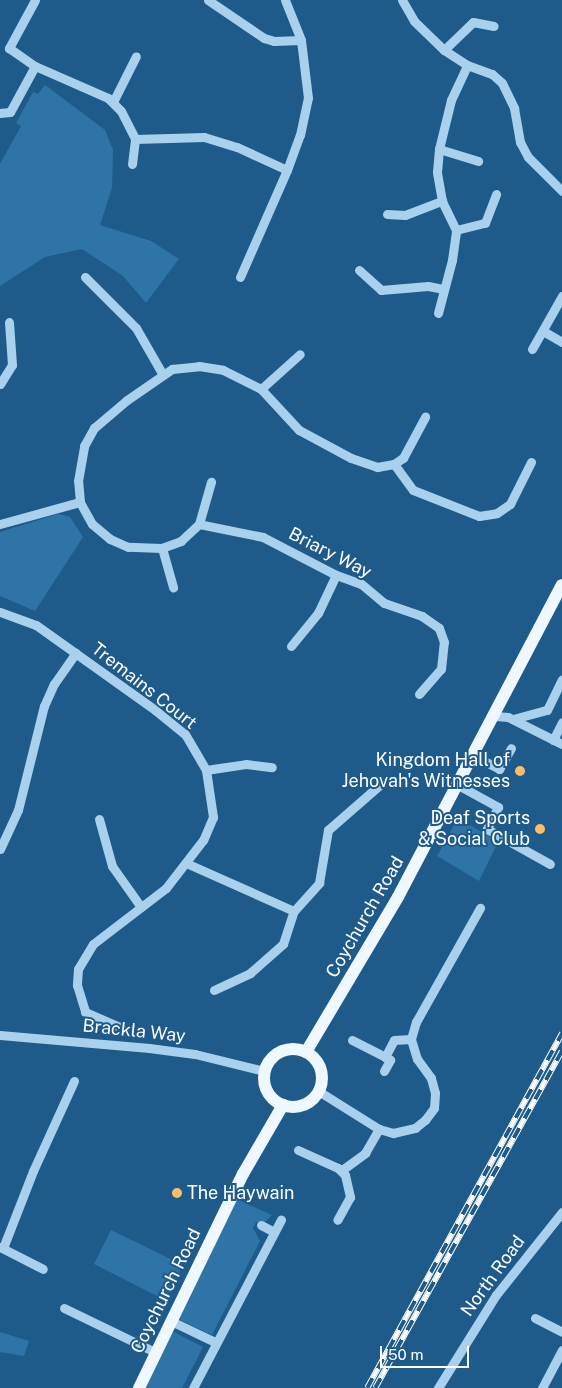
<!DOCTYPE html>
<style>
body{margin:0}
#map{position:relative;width:562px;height:1388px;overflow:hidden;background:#1e5b8b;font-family:"Public Sans",sans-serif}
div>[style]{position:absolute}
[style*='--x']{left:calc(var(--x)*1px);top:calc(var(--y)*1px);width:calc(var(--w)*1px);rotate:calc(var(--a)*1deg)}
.green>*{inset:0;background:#2e74a7}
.minor>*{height:9px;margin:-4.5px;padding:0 4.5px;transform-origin:4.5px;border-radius:4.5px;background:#a9d0ec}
.major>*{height:12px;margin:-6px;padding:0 6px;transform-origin:6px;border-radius:6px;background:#eff7ff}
.major>.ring{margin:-6px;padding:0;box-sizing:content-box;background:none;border:12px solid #eff7ff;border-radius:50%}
.rail>*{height:5.5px;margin-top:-2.75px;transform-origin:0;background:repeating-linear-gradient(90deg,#1e5b8b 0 11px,#fff 0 22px);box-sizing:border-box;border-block:1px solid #fff}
.dots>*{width:14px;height:14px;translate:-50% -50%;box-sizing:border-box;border:2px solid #1e5b8b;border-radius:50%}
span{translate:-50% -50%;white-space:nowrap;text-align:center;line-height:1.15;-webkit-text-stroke:4px #1e5b8b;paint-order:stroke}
.street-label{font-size:18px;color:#fff}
.poi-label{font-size:18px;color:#fff}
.right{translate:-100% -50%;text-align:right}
.left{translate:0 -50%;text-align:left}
.scale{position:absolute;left:380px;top:1346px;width:89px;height:22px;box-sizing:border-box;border:2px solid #fff;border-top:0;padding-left:6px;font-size:15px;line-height:18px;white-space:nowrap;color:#fff;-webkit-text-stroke:4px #1e5b8b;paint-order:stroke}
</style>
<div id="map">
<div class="green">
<i style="clip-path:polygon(45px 85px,105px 130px,113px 150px,112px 188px,100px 225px,151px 241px,179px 259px,146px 303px,123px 276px,82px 249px,45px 257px,0 286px,0 164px,21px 126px,16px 123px,33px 92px,38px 94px)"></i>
<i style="clip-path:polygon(58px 514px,70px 517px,83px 537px,35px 611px,0 596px,0 532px)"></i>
<i style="clip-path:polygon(458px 818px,498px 842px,479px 881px,437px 856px)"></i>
<i style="clip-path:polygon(234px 1198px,272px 1215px,264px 1223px,256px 1222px,253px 1228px,260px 1241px,212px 1335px,176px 1318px)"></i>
<i style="clip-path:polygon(111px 1230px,183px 1265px,165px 1300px,94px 1264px)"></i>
<i style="clip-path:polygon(172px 1331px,203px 1347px,182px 1388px,145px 1388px)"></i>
<i style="clip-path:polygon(0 1332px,29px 1341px,24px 1356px,0 1352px)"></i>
</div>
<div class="minor">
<i style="--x:35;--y:0;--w:55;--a:118.4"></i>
<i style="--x:9;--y:48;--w:32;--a:35"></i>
<i style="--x:35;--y:66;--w:80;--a:23.7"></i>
<i style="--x:108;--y:98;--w:18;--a:45"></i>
<i style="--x:121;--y:111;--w:31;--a:63"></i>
<i style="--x:135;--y:139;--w:69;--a:-1.7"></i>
<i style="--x:204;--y:137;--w:34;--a:17"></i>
<i style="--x:237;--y:147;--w:55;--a:24.7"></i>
<i style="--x:208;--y:0;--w:68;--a:34.2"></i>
<i style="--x:264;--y:38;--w:10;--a:17"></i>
<i style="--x:274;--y:41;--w:27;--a:-2"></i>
<i style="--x:402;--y:0;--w:24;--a:60"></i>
<i style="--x:414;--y:21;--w:42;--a:44"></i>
<i style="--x:444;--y:50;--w:27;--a:33"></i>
<i style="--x:467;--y:65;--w:27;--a:20"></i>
<i style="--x:492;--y:74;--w:13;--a:42"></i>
<i style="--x:502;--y:83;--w:28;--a:64"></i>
<i style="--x:514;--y:108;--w:35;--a:80"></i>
<i style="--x:520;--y:142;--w:17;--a:62"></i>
<i style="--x:528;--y:157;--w:48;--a:45"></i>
<i style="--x:444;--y:50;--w:40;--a:-44"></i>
<i style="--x:473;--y:22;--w:21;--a:11"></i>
<i style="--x:113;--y:102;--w:51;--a:-63.4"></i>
<i style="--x:0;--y:113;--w:10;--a:-6"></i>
<i style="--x:10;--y:112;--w:52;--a:-61.5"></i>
<i style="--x:439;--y:149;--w:41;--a:17.1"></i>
<i style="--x:132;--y:164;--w:25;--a:-83"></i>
<i style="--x:387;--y:214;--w:18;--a:3"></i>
<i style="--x:405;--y:215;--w:40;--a:-21"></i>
<i style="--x:456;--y:230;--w:30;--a:-14"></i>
<i style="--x:485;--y:223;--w:31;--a:-69"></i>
<i style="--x:359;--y:270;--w:30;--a:42"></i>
<i style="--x:381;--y:290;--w:47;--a:-4.9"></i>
<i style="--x:428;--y:286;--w:15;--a:11"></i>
<i style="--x:85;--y:277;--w:72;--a:45"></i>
<i style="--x:136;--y:328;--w:54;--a:60.1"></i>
<i style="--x:240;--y:277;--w:117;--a:-66.3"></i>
<i style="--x:287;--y:170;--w:37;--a:-70"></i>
<i style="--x:300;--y:135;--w:38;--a:-78"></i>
<i style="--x:308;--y:98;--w:58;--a:-96.9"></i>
<i style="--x:301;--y:40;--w:43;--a:-111.8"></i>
<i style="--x:438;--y:313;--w:55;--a:-75.2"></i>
<i style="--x:452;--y:260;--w:30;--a:-82"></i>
<i style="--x:456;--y:230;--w:32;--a:-116"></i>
<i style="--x:442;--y:201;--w:29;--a:-100"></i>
<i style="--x:437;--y:172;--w:23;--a:-85"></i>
<i style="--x:439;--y:149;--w:50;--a:-76.2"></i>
<i style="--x:451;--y:100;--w:38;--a:-65"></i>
<i style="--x:543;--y:331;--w:22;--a:30"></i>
<i style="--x:532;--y:349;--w:61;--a:-60.5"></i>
<i style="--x:0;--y:384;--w:22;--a:-58"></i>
<i style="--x:12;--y:365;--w:43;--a:-94"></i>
<i style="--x:261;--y:389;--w:52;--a:-41.9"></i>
<i style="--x:394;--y:464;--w:32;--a:54"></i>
<i style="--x:413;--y:490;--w:71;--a:21.5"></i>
<i style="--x:479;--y:516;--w:18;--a:-9"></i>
<i style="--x:497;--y:513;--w:16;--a:-35"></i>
<i style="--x:510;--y:504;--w:47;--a:-63.4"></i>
<i style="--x:0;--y:524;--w:83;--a:-15.4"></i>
<i style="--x:199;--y:524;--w:44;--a:-74.1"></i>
<i style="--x:162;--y:548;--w:41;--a:74.2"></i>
<i style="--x:0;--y:612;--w:38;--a:20"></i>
<i style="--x:36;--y:625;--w:146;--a:35.5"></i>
<i style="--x:155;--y:710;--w:38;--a:39"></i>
<i style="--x:185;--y:734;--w:42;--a:59.7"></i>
<i style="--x:206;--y:770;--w:48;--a:81.5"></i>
<i style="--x:213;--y:817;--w:25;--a:113"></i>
<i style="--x:203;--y:840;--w:61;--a:127.6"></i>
<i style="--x:166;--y:888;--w:92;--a:142.5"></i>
<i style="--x:93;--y:944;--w:29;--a:121"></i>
<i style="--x:78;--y:969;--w:16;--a:94"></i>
<i style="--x:77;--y:985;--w:28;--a:73"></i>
<i style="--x:85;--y:1012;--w:40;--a:23.4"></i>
<i style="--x:291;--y:646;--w:43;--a:-50.7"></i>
<i style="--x:318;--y:613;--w:42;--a:-64.7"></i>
<i style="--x:419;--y:694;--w:33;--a:-49"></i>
<i style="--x:441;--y:669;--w:27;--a:-84"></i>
<i style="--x:444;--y:642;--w:15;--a:-110"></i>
<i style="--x:439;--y:628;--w:21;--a:-145"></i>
<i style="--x:422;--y:616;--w:40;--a:-161.1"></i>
<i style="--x:384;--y:603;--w:30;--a:-140"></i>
<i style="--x:361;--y:584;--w:27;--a:-160"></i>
<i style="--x:336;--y:575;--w:82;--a:-152.5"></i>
<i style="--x:263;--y:537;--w:65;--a:-168.5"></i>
<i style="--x:199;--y:524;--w:25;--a:137"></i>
<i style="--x:181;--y:541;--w:20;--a:160"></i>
<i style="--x:162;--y:548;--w:34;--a:-178"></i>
<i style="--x:128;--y:547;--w:20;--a:-156"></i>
<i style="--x:110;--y:539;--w:23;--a:-140"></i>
<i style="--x:92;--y:524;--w:25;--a:-119"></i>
<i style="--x:80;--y:502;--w:21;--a:-95"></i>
<i style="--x:78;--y:481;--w:36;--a:-80"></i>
<i style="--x:84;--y:446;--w:21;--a:-61"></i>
<i style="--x:94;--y:428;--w:43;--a:-40.3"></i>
<i style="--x:127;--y:400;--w:55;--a:-34.6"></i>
<i style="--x:172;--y:369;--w:27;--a:-6"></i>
<i style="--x:199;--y:366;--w:24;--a:9"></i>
<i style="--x:223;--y:370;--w:42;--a:26.6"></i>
<i style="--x:261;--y:389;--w:56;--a:47.2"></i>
<i style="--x:299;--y:430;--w:59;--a:28.3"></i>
<i style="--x:351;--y:458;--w:28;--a:19"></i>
<i style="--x:377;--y:467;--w:17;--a:-10"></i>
<i style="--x:394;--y:464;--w:11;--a:-34"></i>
<i style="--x:403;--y:458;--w:47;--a:-61.8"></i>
<i style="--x:495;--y:716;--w:13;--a:4"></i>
<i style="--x:508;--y:717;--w:60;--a:26.6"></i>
<i style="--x:513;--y:719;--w:35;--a:-15"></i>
<i style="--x:547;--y:710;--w:34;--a:-64"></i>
<i style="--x:553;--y:740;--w:20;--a:-63"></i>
<i style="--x:473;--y:755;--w:30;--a:28"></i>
<i style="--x:499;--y:769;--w:24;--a:-60"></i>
<i style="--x:206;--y:770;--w:40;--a:-8.5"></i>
<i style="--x:246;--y:764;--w:26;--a:7"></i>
<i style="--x:458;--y:785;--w:46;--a:28.8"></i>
<i style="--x:498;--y:807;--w:25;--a:117"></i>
<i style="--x:487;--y:829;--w:72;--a:29.1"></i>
<i style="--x:99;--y:819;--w:49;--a:74.5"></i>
<i style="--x:112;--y:866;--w:50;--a:54.7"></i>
<i style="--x:0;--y:849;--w:43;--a:-65.2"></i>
<i style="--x:18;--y:810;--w:107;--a:-76"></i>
<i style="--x:44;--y:706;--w:24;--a:-66"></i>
<i style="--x:54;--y:684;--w:38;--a:-55"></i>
<i style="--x:186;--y:863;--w:118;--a:24"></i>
<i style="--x:214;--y:990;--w:40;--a:-25"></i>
<i style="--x:250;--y:973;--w:44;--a:-41.3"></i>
<i style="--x:283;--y:944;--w:35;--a:-72"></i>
<i style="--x:294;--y:911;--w:38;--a:-48"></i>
<i style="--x:319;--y:883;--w:54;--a:-80.4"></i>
<i style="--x:328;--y:830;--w:73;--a:-41.1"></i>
<i style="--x:0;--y:1035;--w:150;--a:5"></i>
<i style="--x:149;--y:1048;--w:46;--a:7.4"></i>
<i style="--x:195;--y:1054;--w:71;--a:13.8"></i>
<i style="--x:352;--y:1040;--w:37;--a:27"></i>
<i style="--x:385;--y:1057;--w:19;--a:-62"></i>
<i style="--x:394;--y:1040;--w:17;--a:-3"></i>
<i style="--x:384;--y:1071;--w:13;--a:-61"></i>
<i style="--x:390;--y:1060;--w:6;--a:-149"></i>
<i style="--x:320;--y:1092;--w:70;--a:32.1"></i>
<i style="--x:379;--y:1129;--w:15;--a:16"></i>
<i style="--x:393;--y:1133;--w:23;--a:-13"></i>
<i style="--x:415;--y:1128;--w:13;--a:-39"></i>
<i style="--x:425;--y:1120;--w:15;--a:-53"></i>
<i style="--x:434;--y:1108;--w:15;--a:-86"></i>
<i style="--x:435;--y:1093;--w:16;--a:-105"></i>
<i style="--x:431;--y:1078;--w:24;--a:-126"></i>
<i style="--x:417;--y:1059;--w:21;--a:-107"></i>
<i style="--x:411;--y:1039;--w:18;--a:-74"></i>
<i style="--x:416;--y:1022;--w:131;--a:-60.7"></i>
<i style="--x:298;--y:1150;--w:44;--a:24.2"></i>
<i style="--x:338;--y:1168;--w:10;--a:45"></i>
<i style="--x:345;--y:1175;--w:23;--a:77"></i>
<i style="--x:350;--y:1197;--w:26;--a:119"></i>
<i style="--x:342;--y:1170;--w:29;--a:-36"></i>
<i style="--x:365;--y:1153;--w:28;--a:-60"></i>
<i style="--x:261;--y:1225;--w:15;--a:28"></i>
<i style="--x:0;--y:1247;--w:48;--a:27.1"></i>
<i style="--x:3;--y:1248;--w:83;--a:-68.7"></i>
<i style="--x:33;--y:1171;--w:99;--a:-65.5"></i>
<i style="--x:64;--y:1308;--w:101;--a:25.8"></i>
<i style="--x:535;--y:1318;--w:30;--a:27"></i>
<i style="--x:171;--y:1321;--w:49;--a:25.5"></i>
<i style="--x:193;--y:1388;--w:190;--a:-62.4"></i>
<i style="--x:438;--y:1388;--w:110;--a:-58.1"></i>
<i style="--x:496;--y:1295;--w:106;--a:-51.5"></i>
<i style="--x:542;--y:1388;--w:43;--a:-62.2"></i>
</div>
<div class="major">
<i class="ring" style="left:264px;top:1049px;width:46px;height:46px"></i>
<i style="--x:306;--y:1052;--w:180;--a:-59.3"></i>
<i style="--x:398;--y:897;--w:352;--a:-62.3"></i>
<i style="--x:139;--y:1388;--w:238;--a:-64.1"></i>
<i style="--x:243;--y:1174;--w:80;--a:-59.9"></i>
</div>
<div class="rail">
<i style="--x:367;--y:1388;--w:405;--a:-61.2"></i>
<i style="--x:375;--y:1388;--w:385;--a:-61"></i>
</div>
<div class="dots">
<i style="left:520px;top:771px;background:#fbbe68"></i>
<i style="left:540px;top:829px;background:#fbbe68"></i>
<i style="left:177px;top:1193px;background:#fbbe68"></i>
</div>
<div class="street-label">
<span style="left:330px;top:553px;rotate:27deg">Briary Way</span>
<span style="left:144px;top:686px;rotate:38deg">Tremains Court</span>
<span style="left:365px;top:917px;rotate:-60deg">Coychurch Road</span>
<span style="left:134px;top:1031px;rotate:6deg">Brackla Way</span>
<span style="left:493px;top:1276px;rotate:-54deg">North Road</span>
<span style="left:166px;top:1291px;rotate:-64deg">Coychurch Road</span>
</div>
<div class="poi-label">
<span class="right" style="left:510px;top:771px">Kingdom Hall of<br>Jehovah's Witnesses</span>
<span class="right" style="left:530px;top:829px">Deaf Sports<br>&amp; Social Club</span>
<span class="left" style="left:187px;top:1193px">The Haywain</span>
</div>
<div class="scale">50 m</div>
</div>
